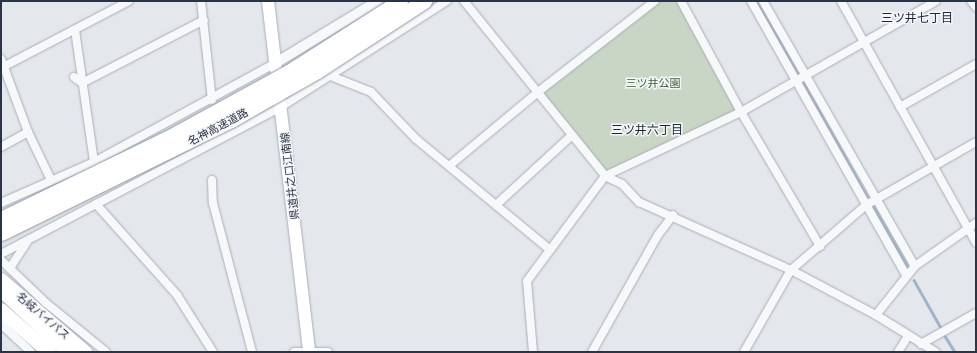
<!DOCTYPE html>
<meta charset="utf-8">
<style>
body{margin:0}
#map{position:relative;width:977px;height:353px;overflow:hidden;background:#e4e7ec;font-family:Barlow,"Noto Sans JP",sans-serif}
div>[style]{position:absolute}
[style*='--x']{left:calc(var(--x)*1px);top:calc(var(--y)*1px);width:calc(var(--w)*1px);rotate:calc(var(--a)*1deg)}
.green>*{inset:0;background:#c9d6c5}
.stream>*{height:2.5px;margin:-1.25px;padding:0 1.25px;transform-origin:1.25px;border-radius:1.25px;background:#9fb4cc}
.roads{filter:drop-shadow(0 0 1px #a9aeb7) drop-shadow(0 0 1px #a9aeb7)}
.minor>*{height:8px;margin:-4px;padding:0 4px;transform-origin:4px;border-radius:4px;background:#f7f8fa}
.tertiary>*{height:10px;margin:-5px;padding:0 5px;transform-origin:5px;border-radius:5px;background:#f7f8fa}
.secondary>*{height:12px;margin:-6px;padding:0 6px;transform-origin:6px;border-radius:6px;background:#fff}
.trunk>*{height:14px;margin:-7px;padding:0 7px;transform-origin:7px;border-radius:7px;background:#fff}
.motorway>*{height:15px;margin:-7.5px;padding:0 7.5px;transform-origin:7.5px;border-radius:7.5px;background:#fff}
.bridges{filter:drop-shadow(0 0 1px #8b94a3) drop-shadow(0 0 1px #8b94a3)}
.motorway-bridge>*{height:15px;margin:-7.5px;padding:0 7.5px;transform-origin:7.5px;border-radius:7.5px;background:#fff}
span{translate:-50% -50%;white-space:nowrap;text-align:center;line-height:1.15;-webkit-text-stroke:3px #f4f6f9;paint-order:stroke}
.park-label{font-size:11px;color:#3f6138}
.street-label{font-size:11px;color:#2b3445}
.neighbourhood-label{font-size:12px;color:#1d2536}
.frame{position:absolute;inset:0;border:2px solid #2b3445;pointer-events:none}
</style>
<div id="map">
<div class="green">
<i style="clip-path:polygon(655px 1px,681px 1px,741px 112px,605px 176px,538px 92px)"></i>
</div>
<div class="stream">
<i style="--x:757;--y:1;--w:82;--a:60"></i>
<i style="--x:804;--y:83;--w:132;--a:60.9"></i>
<i style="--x:874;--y:207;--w:67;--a:60.4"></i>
<i style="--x:914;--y:280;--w:55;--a:60.6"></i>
<i style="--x:945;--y:336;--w:19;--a:58"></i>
</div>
<div class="roads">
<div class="minor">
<i style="--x:201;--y:1;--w:100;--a:83.7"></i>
<i style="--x:464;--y:1;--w:225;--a:51.1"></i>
<i style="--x:605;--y:176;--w:19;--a:25"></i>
<i style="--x:622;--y:184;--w:25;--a:47"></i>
<i style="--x:639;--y:202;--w:167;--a:24.1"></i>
<i style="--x:791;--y:270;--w:96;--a:27.9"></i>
<i style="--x:876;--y:315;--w:70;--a:31.7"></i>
<i style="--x:681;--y:1;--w:126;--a:61.6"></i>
<i style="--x:741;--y:112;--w:156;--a:59.5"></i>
<i style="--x:751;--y:1;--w:315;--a:60.5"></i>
<i style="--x:763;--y:1;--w:305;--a:60.2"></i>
<i style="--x:841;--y:1;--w:277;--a:60.8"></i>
<i style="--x:971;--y:1;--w:8;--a:50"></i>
<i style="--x:75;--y:30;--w:133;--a:81.8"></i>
<i style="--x:1;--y:59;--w:78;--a:69.7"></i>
<i style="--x:28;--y:132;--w:53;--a:64.4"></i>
<i style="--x:1;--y:68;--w:144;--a:-27.6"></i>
<i style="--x:74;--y:77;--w:10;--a:37"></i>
<i style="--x:82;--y:83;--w:137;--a:-27.3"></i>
<i style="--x:333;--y:77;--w:41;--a:21.5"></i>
<i style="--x:371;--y:92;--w:65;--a:46.2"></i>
<i style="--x:416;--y:139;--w:174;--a:39.6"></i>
<i style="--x:900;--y:107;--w:87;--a:-29.5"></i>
<i style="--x:1;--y:147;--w:31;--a:-29"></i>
<i style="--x:449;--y:166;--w:116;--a:-39.7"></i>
<i style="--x:538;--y:92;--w:148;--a:-37.9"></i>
<i style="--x:212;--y:180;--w:23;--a:88"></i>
<i style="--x:213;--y:203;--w:154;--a:75.3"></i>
<i style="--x:1;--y:203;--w:102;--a:-23.8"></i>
<i style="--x:94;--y:162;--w:205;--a:-28.6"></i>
<i style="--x:96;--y:204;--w:122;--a:48.3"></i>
<i style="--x:177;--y:295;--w:67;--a:57.7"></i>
<i style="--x:496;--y:205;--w:103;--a:-42.6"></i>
<i style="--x:1;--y:254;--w:316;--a:-27.7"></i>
<i style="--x:281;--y:107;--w:197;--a:-32.6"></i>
<i style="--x:1;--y:260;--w:62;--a:43.7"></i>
<i style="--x:46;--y:303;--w:77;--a:39.2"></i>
<i style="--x:10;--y:268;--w:31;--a:-57"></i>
<i style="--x:876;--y:315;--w:63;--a:-51.5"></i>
<i style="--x:915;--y:266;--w:75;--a:-35.2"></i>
<i style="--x:1;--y:324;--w:41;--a:43"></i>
<i style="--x:921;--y:344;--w:63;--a:-29.4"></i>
<i style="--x:294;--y:352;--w:34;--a:0"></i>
<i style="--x:533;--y:352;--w:71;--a:-94.8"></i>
<i style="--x:527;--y:281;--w:131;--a:-53.4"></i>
<i style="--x:605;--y:176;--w:150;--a:-25.2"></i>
<i style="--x:741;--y:112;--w:224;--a:-29.6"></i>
<i style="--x:592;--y:352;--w:134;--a:-60.6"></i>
<i style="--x:658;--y:235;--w:25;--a:-53"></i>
<i style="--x:744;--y:352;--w:95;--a:-60.2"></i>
<i style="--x:791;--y:270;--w:99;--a:-40.9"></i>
<i style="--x:866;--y:205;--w:127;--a:-29.8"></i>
<i style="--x:898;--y:352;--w:19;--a:-58"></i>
</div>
<div class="tertiary">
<i style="--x:274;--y:64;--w:122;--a:-31.2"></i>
</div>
<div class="secondary">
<i style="--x:268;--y:1;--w:353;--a:83.3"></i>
</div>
<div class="trunk">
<i style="--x:1;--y:280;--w:111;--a:40.6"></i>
<i style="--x:1;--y:310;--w:64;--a:41.2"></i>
</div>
<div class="motorway">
<i style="--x:1;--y:289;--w:93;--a:42.8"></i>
</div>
</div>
<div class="bridges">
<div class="motorway-bridge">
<i style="--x:1;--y:219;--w:183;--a:-25.9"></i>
<i style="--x:166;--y:139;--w:138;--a:-28.6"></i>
<i style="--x:287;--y:73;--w:134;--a:-32.5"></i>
<i style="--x:1;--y:233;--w:256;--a:-26.2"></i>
<i style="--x:231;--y:120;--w:99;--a:-29.7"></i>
<i style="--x:317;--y:71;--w:128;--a:-33.2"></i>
</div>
</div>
<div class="park-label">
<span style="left:653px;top:83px">三ツ井公園</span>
</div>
<div class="street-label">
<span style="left:218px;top:127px;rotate:-28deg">名神高速道路</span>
<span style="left:290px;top:176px;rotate:-97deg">県道井之口江南線</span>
<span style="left:43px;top:316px;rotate:41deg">名岐バイパス</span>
</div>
<div class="neighbourhood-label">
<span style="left:917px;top:18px">三ツ井七丁目</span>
<span style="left:647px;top:130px">三ツ井六丁目</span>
</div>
<div class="frame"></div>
</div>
